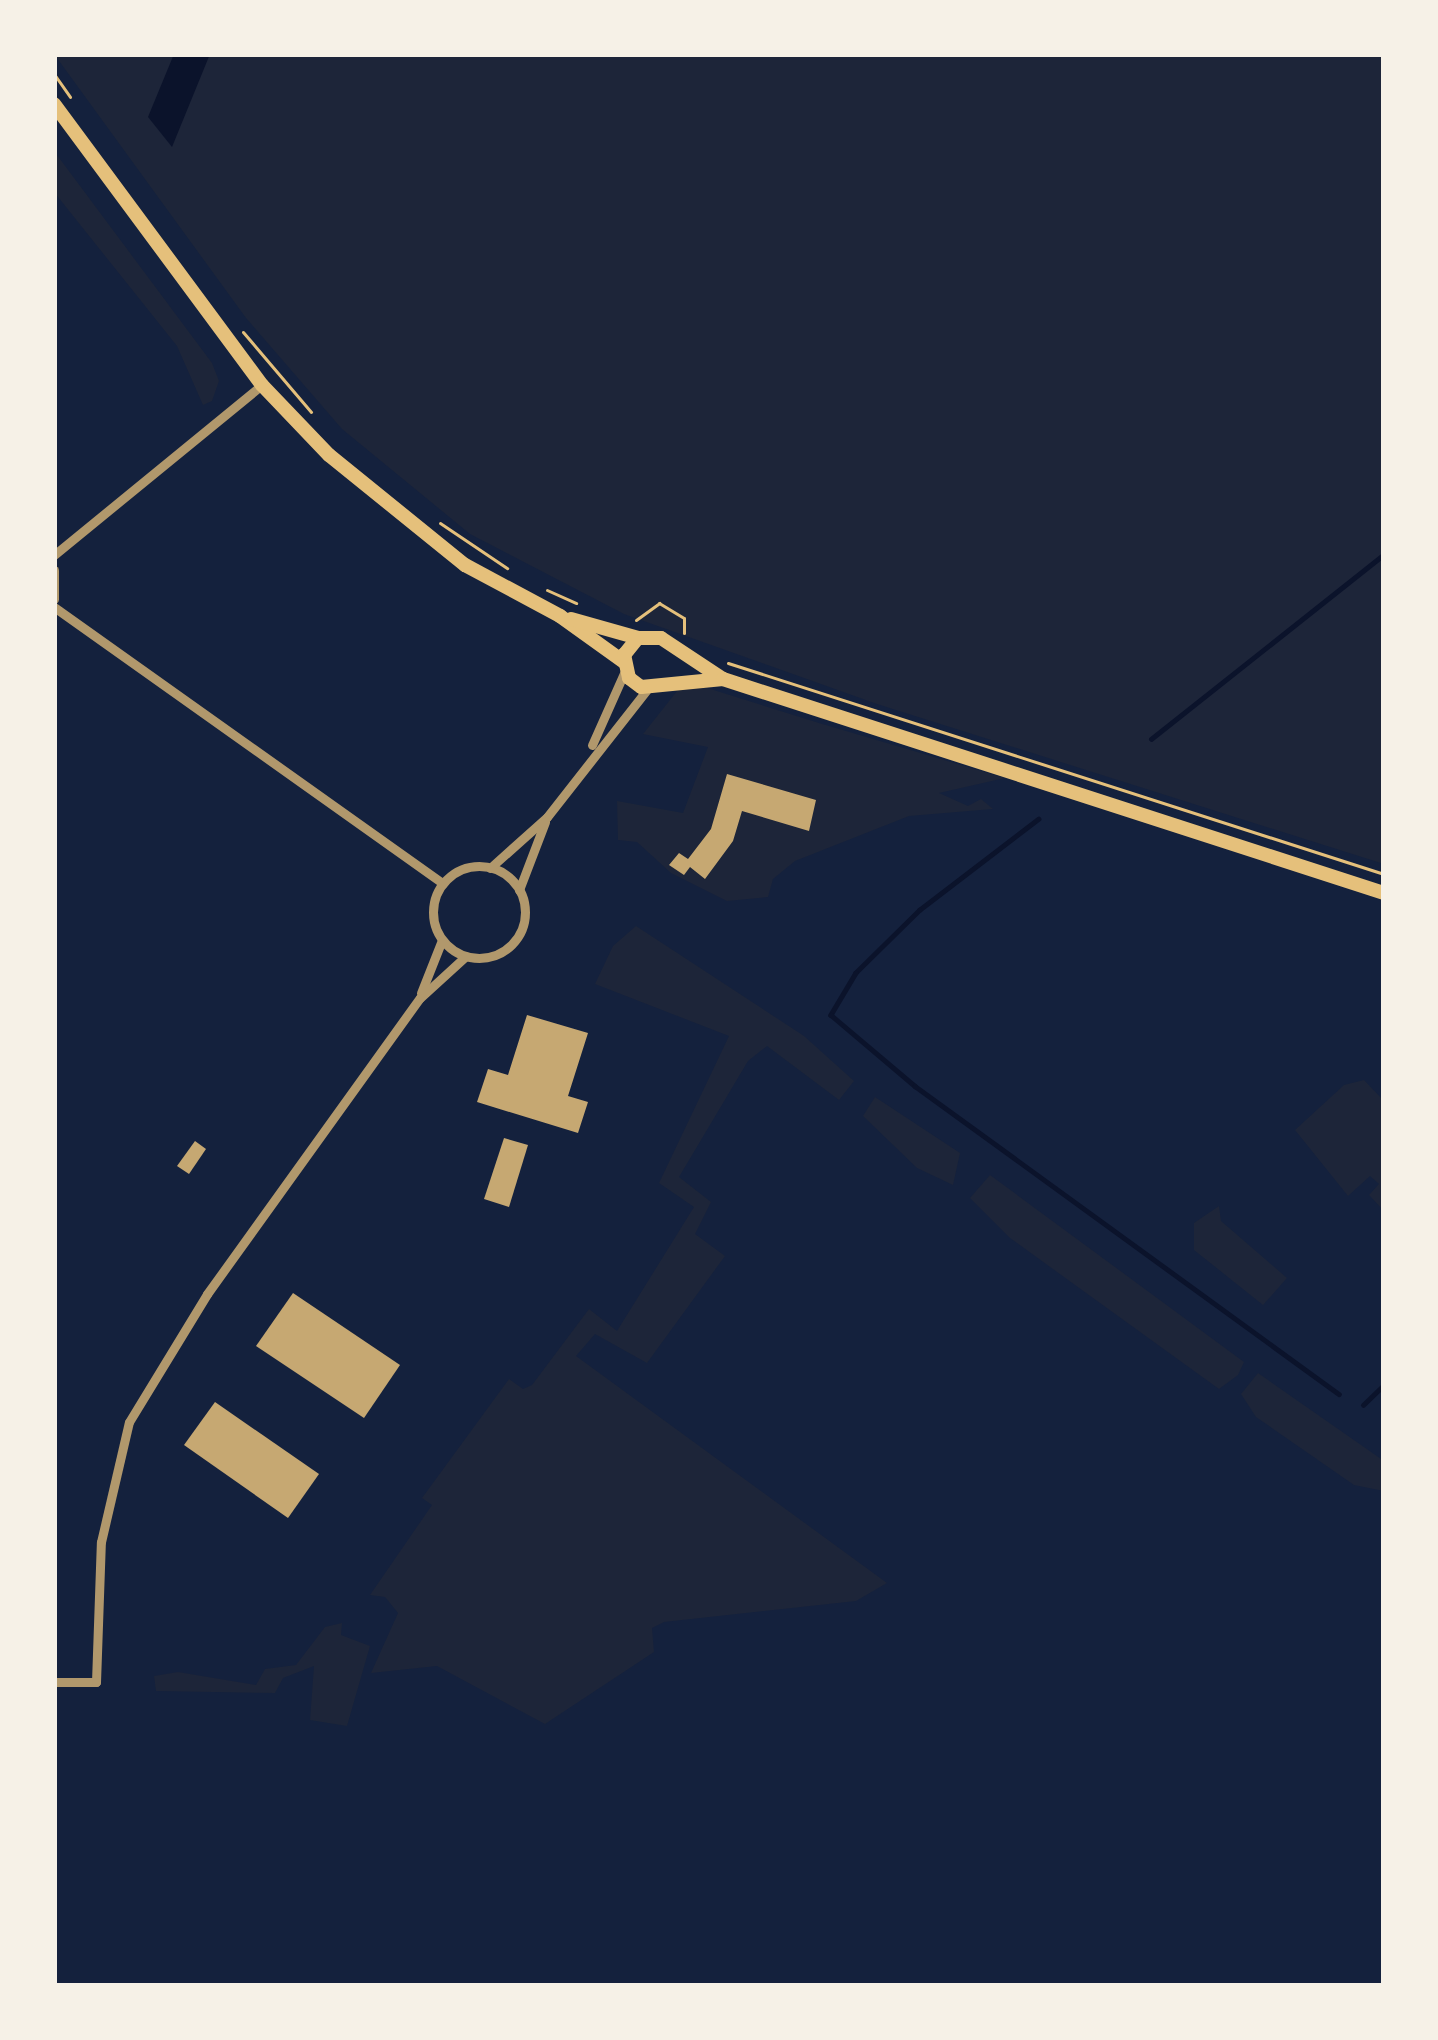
<!DOCTYPE html>
<style>
body{margin:0}
#map{position:relative;width:1438px;height:2040px;overflow:hidden;background:#14213d;font-family:"Public Sans",sans-serif}
div>[style]{position:absolute}
[style*='--x']{left:calc(var(--x)*1px);top:calc(var(--y)*1px);width:calc(var(--w)*1px);rotate:calc(var(--a)*1deg)}
.green>*{inset:0;background:#1d2539}
.water>*{inset:0;background:#0b132b}
.stream>*{height:4.5px;margin:-2.25px;padding:0 2.25px;transform-origin:2.25px;border-radius:2.25px;background:#0b132b}
.building>*{inset:0;background:#c6a872}
.path>*{height:3px;margin:-1.5px;padding:0 1.5px;transform-origin:1.5px;border-radius:1.5px;background:#e5c07b}
.minor>*{height:9px;margin:-4.5px;padding:0 4.5px;transform-origin:4.5px;border-radius:4.5px;background:#b1986c}
.minor>.ring{margin:-4.5px;padding:0;box-sizing:content-box;background:none;border:9px solid #b1986c;border-radius:50%}
.primary>*{height:14px;margin:-7px;padding:0 7px;transform-origin:7px;border-radius:7px;background:#e5c07b}
span{translate:-50% -50%;white-space:nowrap;text-align:center;line-height:1.15;-webkit-text-stroke:9px #f6f1e7;paint-order:stroke}
.frame{position:absolute;inset:0;border:57px solid #f6f1e7;pointer-events:none}
</style>
<div id="map">
<div class="green">
<i style="clip-path:polygon(54px 54px,1384px 54px,1384px 864px,877px 704px,624px 614px,470px 534px,342px 429px,246px 318px)"></i>
<i style="clip-path:polygon(54px 151px,212px 363px,219px 381px,212px 401px,203px 405px,177px 346px,54px 192px)"></i>
<i style="clip-path:polygon(685px 681px,819px 723px,1005px 778px,939px 793px,968px 806px,981px 799px,993px 809px,909px 816px,795px 861px,773px 879px,768px 897px,727px 901px,671px 873px,637px 842px,618px 840px,617px 801px,683px 813px,708px 747px,643px 734px)"></i>
<i style="clip-path:polygon(636px 926px,804px 1036px,854px 1081px,839px 1100px,767px 1046px,748px 1061px,679px 1177px,711px 1202px,695px 1234px,725px 1256px,647px 1363px,595px 1334px,576px 1356px,887px 1583px,856px 1601px,664px 1622px,652px 1628px,654px 1652px,545px 1724px,437px 1666px,371px 1673px,398px 1613px,385px 1597px,370px 1595px,432px 1505px,422px 1498px,509px 1379px,523px 1389px,532px 1385px,589px 1309px,617px 1331px,694px 1207px,659px 1183px,729px 1036px,595px 984px,613px 946px)"></i>
<i style="clip-path:polygon(1364px 1080px,1384px 1101px,1384px 1211px,1369px 1195px,1379px 1184px,1370px 1176px,1348px 1196px,1295px 1130px,1344px 1085px)"></i>
<i style="clip-path:polygon(875px 1097px,960px 1153px,953px 1185px,917px 1168px,863px 1116px)"></i>
<i style="clip-path:polygon(990px 1175px,1244px 1362px,1238px 1375px,1219px 1389px,1010px 1238px,970px 1198px)"></i>
<i style="clip-path:polygon(1219px 1206px,1221px 1221px,1287px 1278px,1263px 1305px,1194px 1250px,1194px 1223px)"></i>
<i style="clip-path:polygon(1258px 1373px,1384px 1461px,1384px 1491px,1354px 1485px,1256px 1417px,1241px 1394px)"></i>
<i style="clip-path:polygon(342px 1623px,341px 1635px,370px 1646px,347px 1726px,310px 1720px,314px 1666px,283px 1678px,275px 1693px,156px 1691px,154px 1676px,178px 1672px,256px 1685px,265px 1669px,296px 1665px,325px 1627px)"></i>
</div>
<div class="water">
<i style="clip-path:polygon(174px 54px,210px 54px,172px 147px,148px 117px)"></i>
</div>
<div class="stream">
<i style="--x:1151;--y:739;--w:298;--a:-38.4"></i>
<i style="--x:1039;--y:819;--w:150;--a:142.6"></i>
<i style="--x:920;--y:910;--w:90;--a:135.5"></i>
<i style="--x:856;--y:973;--w:49;--a:120.8"></i>
<i style="--x:831;--y:1015;--w:110;--a:40.2"></i>
<i style="--x:915;--y:1086;--w:524;--a:36"></i>
<i style="--x:1363;--y:1405;--w:29;--a:-44"></i>
</div>
<div class="building">
<i style="clip-path:polygon(727px 774px,816px 800px,809px 831px,742px 811px,733px 841px,705px 879px,690px 867px,684px 875px,669px 865px,679px 853px,688px 859px,711px 829px)"></i>
<i style="clip-path:polygon(527px 1015px,588px 1033px,568px 1096px,588px 1102px,578px 1133px,477px 1102px,488px 1069px,508px 1075px)"></i>
<i style="clip-path:polygon(504px 1138px,528px 1145px,509px 1207px,484px 1199px)"></i>
<i style="clip-path:polygon(195px 1141px,206px 1149px,189px 1174px,177px 1166px)"></i>
<i style="clip-path:polygon(293px 1293px,400px 1365px,364px 1418px,256px 1346px)"></i>
<i style="clip-path:polygon(215px 1402px,319px 1474px,288px 1518px,184px 1445px)"></i>
</div>
<div class="path">
<i style="--x:54;--y:74;--w:28;--a:55"></i>
<i style="--x:243;--y:332;--w:105;--a:49.6"></i>
<i style="--x:440;--y:523;--w:81;--a:33.9"></i>
<i style="--x:547;--y:590;--w:32;--a:24"></i>
<i style="--x:636;--y:620;--w:29;--a:-36"></i>
<i style="--x:659;--y:603;--w:29;--a:31"></i>
<i style="--x:684;--y:618;--w:15;--a:90"></i>
<i style="--x:728;--y:663;--w:689;--a:17.83"></i>
</div>
<div class="minor">
<i style="--x:54;--y:555;--w:269;--a:-39.3"></i>
<i style="--x:54;--y:570;--w:29;--a:90"></i>
<i style="--x:54;--y:607;--w:477;--a:35.4"></i>
<i style="--x:592;--y:745;--w:81;--a:-66"></i>
<i class="ring" style="left:433px;top:866px;width:83px;height:83px"></i>
<i style="--x:490;--y:868;--w:76;--a:-41.8"></i>
<i style="--x:547;--y:817;--w:164;--a:-51.9"></i>
<i style="--x:519;--y:890;--w:73;--a:-69.1"></i>
<i style="--x:421;--y:993;--w:57;--a:-68.4"></i>
<i style="--x:54;--y:1682;--w:42;--a:0"></i>
<i style="--x:96;--y:1682;--w:140;--a:-88"></i>
<i style="--x:101;--y:1542;--w:123;--a:-76.9"></i>
<i style="--x:129;--y:1422;--w:150;--a:-58.6"></i>
<i style="--x:207;--y:1294;--w:365;--a:-54.3"></i>
<i style="--x:420;--y:998;--w:62;--a:-42.4"></i>
</div>
<div class="primary">
<i style="--x:54;--y:104;--w:350;--a:53.5"></i>
<i style="--x:262;--y:385;--w:97;--a:46.3"></i>
<i style="--x:329;--y:455;--w:175;--a:39"></i>
<i style="--x:465;--y:565;--w:108;--a:28.2"></i>
<i style="--x:560;--y:616;--w:79;--a:35.7"></i>
<i style="--x:571;--y:619;--w:70;--a:15.8"></i>
<i style="--x:723;--y:679;--w:82;--a:174.4"></i>
<i style="--x:641;--y:687;--w:15;--a:-143"></i>
<i style="--x:629;--y:678;--w:24;--a:-102"></i>
<i style="--x:624;--y:655;--w:22;--a:-51"></i>
<i style="--x:638;--y:638;--w:23;--a:0"></i>
<i style="--x:661;--y:638;--w:74;--a:33.5"></i>
<i style="--x:723;--y:679;--w:695;--a:17.94"></i>
</div>
<div class="frame"></div>
</div>
